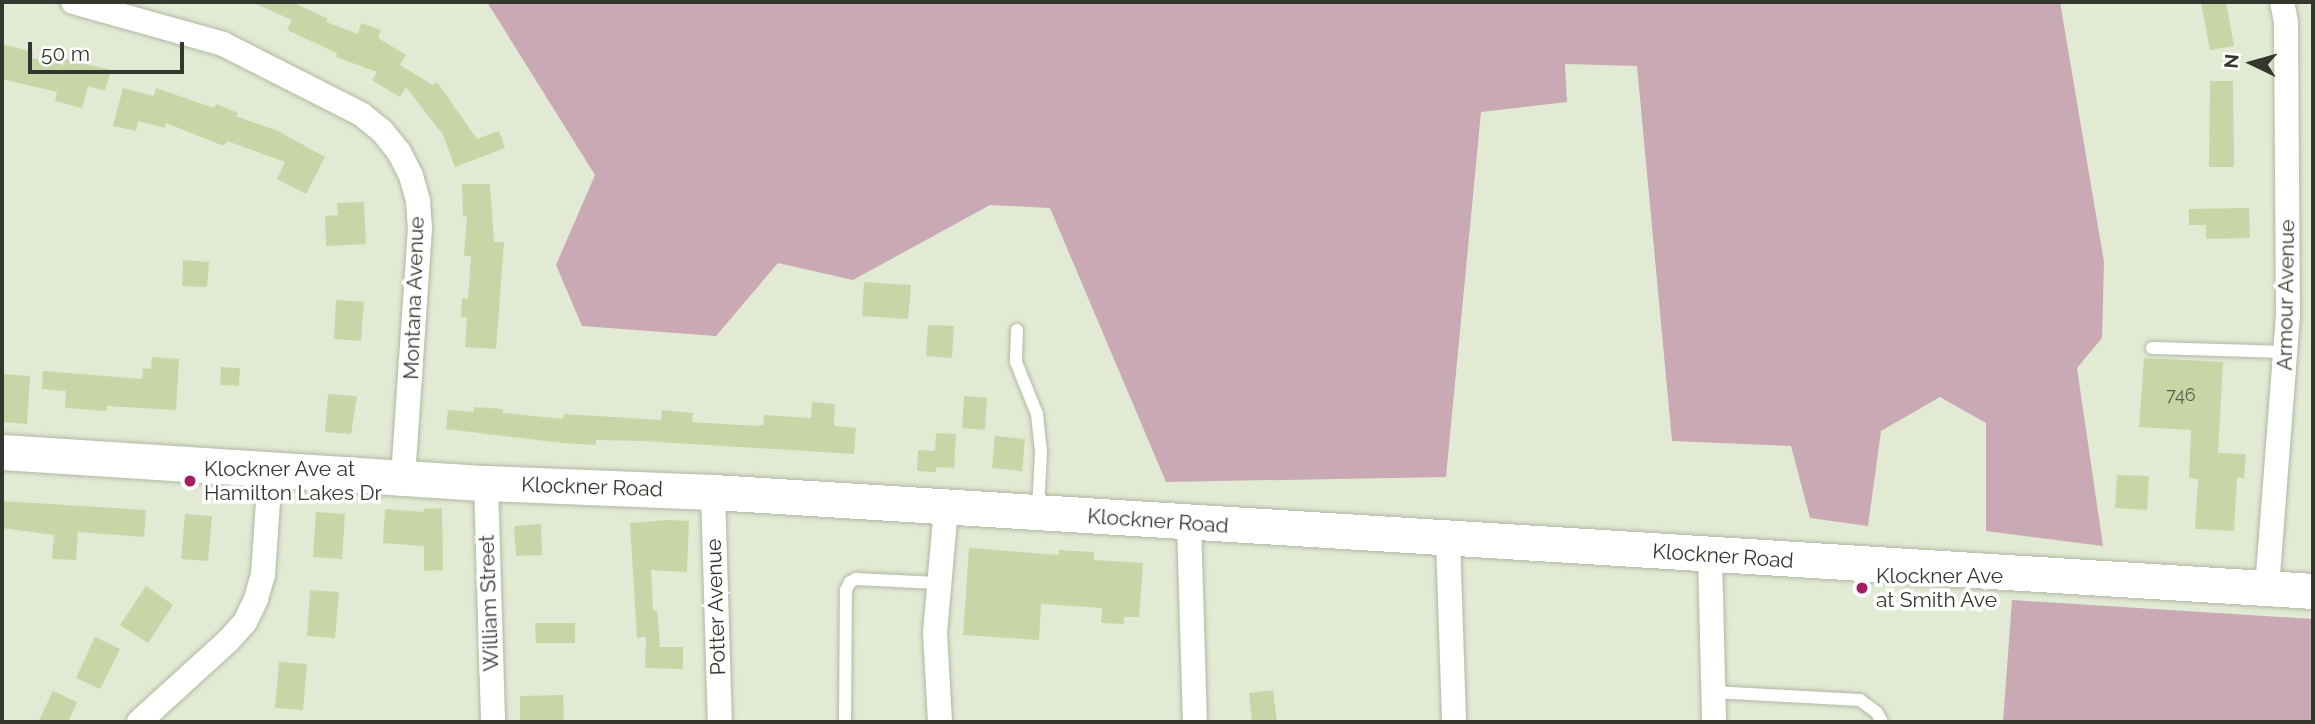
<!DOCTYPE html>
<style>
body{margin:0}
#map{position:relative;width:2315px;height:724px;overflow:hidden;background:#e3ead4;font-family:Raleway,sans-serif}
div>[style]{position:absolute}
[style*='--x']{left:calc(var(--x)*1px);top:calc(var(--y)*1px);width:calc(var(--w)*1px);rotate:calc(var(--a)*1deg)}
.green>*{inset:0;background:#c9a9b4}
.building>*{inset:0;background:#c7d5a7}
.roads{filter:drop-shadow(0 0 2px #b1b8a3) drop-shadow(0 0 2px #b1b8a3)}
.service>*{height:12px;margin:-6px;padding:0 6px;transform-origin:6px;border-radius:6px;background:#fff}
.minor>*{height:24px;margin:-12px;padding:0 12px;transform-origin:12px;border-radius:12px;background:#fff}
.secondary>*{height:35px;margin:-17.5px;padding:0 17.5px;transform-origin:17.5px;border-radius:17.5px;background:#fff}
.dots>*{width:19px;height:19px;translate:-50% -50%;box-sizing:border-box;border:4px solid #fff;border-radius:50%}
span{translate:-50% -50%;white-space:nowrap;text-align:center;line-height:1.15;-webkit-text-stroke:7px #fff;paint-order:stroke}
.number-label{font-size:18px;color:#595e4c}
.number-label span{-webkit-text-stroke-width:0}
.street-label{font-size:21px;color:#34372e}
.poi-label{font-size:21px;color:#34372e}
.left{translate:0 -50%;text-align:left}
.frame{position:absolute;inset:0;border:4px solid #34372e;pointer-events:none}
.north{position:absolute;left:2217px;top:28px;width:70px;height:70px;-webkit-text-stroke:5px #fff;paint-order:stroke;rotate:275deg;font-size:19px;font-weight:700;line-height:28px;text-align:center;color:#34372e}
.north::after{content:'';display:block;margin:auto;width:24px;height:32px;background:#34372e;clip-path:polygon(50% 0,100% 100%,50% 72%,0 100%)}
.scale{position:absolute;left:28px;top:42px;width:156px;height:32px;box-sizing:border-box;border:4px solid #34372e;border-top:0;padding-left:9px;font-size:21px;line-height:24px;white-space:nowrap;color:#34372e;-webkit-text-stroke:5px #fff;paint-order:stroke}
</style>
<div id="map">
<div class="green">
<i style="clip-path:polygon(487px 2px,2060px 2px,2104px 262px,2102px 338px,2077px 368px,2103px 546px,1986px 531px,1986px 423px,1940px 397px,1881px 431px,1868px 526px,1810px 518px,1791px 446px,1672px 441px,1637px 66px,1565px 64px,1567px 102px,1481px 112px,1446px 477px,1166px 482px,1050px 208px,990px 205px,853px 280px,778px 263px,716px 336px,582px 326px,556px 265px,595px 175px)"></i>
<i style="clip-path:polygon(2012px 600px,2313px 619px,2313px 722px,2003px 722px)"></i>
</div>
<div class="building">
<i style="clip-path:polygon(251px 2px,292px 2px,328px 19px,326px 22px,358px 34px,361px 23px,381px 30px,378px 38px,406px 55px,400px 65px,433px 85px,437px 82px,477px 139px,499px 131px,505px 148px,455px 167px,443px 135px,406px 87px,400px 97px,372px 80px,377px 72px,336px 57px,337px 53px,287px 30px,292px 20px)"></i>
<i style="clip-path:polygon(2201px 2px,2226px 2px,2234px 46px,2210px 50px)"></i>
<i style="clip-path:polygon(2px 44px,33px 52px,32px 58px,64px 65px,65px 59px,111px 70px,105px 91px,88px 86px,82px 108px,55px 101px,57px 92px,2px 79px)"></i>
<i style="clip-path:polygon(2210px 81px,2233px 81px,2234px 167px,2209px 167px)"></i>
<i style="clip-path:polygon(123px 88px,154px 96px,156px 88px,214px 108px,216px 104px,238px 113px,236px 116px,278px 131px,325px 157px,306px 194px,277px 179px,285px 162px,227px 141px,224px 146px,166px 123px,165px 128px,138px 121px,136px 131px,113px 126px)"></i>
<i style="clip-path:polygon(462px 184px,490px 184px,494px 242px,504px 242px,496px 349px,465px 347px,467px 317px,461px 317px,462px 298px,468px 299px,471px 256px,464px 256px,467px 216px,463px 217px)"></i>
<i style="clip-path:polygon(364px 202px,366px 244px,326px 246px,325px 216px,338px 215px,337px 203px)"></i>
<i style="clip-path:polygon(2249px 208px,2250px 238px,2206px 239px,2206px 225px,2189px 225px,2189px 209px)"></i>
<i style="clip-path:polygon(183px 260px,209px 262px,207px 287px,182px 286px)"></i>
<i style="clip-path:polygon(864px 282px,911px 285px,908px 319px,862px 316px)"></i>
<i style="clip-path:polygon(336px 300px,364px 302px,361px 341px,334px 339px)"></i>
<i style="clip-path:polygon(928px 325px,954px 326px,952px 358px,926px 356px)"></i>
<i style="clip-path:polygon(152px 357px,179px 359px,176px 410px,107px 406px,107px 411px,65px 408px,66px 391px,42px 389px,43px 371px,142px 379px,143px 368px,151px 369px)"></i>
<i style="clip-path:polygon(2144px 358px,2223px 362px,2218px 453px,2246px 454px,2244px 478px,2237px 478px,2234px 531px,2195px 529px,2198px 479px,2189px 478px,2191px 430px,2139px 427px)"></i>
<i style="clip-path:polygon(221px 367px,240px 368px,239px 386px,220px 385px)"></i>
<i style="clip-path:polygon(3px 374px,30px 376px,27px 424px,2px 422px)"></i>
<i style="clip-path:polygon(328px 394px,357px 396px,351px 434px,325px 432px)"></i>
<i style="clip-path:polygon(964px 396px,987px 398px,985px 430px,962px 428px)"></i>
<i style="clip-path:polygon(812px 402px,835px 404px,834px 426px,856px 428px,854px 454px,643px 441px,596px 440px,596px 445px,563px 443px,446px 429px,448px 410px,474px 412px,474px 407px,503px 409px,503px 413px,563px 419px,564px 414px,661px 420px,662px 410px,693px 413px,692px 422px,756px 426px,763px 425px,764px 415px,811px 418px)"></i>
<i style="clip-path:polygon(936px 433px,956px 434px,954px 468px,936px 467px,936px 472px,917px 471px,918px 450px,935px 451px)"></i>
<i style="clip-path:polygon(995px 436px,1025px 439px,1022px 471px,992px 468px)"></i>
<i style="clip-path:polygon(2117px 475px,2149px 476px,2147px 510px,2115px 508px)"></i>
<i style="clip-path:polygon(2px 501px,146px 510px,144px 537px,78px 532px,76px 560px,52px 559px,54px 535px,2px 528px)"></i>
<i style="clip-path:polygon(442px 508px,443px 570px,424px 571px,424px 546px,383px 543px,385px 509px,424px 512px,424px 509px)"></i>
<i style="clip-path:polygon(316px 512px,345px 514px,342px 559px,313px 557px)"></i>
<i style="clip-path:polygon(185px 514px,212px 516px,208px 561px,181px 559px)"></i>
<i style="clip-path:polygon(668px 520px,689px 521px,687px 572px,651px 570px,653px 610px,657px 610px,660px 647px,683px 647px,683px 669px,645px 668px,646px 637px,637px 638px,630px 523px)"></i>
<i style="clip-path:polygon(541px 524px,542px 555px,516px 556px,514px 526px)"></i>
<i style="clip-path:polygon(969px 548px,1059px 555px,1059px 550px,1094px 552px,1094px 560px,1143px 563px,1139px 617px,1124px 617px,1124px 624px,1101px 623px,1102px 608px,1041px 604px,1039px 640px,963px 635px)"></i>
<i style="clip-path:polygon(146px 586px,173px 605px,148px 643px,120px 625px)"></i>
<i style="clip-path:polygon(310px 590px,339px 592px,335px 638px,307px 636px)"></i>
<i style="clip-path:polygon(535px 623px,575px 623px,575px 643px,536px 643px)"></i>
<i style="clip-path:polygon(95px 637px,120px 649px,100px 689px,76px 678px)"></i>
<i style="clip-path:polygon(279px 662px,307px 664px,303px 710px,275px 708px)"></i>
<i style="clip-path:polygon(1273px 690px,1277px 722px,1252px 722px,1249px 693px)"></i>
<i style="clip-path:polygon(53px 691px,77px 702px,68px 722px,38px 722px)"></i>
<i style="clip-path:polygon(563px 695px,564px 722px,520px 722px,520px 696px)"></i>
</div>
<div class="roads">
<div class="service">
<i style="--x:1017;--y:330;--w:32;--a:92"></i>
<i style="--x:1016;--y:362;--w:56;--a:68"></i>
<i style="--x:1037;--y:414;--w:39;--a:84"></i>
<i style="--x:1041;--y:453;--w:56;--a:93.1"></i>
<i style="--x:2152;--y:348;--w:135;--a:1.7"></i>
<i style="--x:1713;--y:692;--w:147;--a:3.1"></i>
<i style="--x:1860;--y:700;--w:21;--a:37"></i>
<i style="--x:1877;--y:713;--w:10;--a:61"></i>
<i style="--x:845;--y:722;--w:132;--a:-89.6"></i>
<i style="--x:846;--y:590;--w:9;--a:-63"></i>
<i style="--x:850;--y:582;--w:7;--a:-27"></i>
<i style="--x:856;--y:579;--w:81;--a:2.8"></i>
</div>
<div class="minor">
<i style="--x:73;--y:2;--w:156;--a:15.6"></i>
<i style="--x:223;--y:44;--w:155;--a:26.9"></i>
<i style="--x:361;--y:114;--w:27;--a:39"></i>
<i style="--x:382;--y:131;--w:27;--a:51"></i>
<i style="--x:399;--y:152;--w:27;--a:63"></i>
<i style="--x:411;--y:176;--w:26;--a:74"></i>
<i style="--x:418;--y:201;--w:27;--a:86"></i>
<i style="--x:420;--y:228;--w:250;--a:93.9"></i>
<i style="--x:486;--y:483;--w:239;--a:88.3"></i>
<i style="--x:713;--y:492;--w:230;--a:88.3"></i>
<i style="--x:1189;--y:523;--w:199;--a:88.3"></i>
<i style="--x:1448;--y:539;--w:183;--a:88.1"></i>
<i style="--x:1710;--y:555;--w:167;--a:88.6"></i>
<i style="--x:2267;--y:588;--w:274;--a:-85.6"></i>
<i style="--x:2288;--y:315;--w:293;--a:-90.4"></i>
<i style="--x:2286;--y:22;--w:20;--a:-101"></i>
<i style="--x:139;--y:722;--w:120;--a:-42.3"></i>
<i style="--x:228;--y:641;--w:25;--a:-48"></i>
<i style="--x:245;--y:622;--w:25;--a:-64"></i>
<i style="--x:256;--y:599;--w:25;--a:-74"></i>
<i style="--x:263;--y:575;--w:104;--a:-86.1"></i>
<i style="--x:940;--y:722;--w:89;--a:-93.2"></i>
<i style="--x:935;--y:633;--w:126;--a:-85"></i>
</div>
<div class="secondary">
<i style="--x:2;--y:452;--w:485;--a:3.7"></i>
<i style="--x:486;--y:483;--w:227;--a:2.3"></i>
<i style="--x:713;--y:492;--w:1603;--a:3.54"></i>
</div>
</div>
<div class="dots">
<i style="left:190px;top:481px;background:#a61c61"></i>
<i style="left:1862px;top:588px;background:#a61c61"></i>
</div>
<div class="number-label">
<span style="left:2181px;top:395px">746</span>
</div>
<div class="street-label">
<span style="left:2286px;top:295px;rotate:-89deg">Armour Avenue</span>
<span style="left:414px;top:298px;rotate:-88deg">Montana Avenue</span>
<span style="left:592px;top:487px;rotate:2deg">Klockner Road</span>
<span style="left:1158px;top:521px;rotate:4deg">Klockner Road</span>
<span style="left:1723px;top:556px;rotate:4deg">Klockner Road</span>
<span style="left:489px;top:603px;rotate:-92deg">William Street</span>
<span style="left:716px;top:607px;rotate:-92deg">Potter Avenue</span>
</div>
<div class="poi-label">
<span class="left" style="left:204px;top:481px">Klockner Ave at<br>Hamilton Lakes Dr</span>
<span class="left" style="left:1876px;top:588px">Klockner Ave<br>at Smith Ave</span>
</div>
<div class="frame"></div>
<div class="north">N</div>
<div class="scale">50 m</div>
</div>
